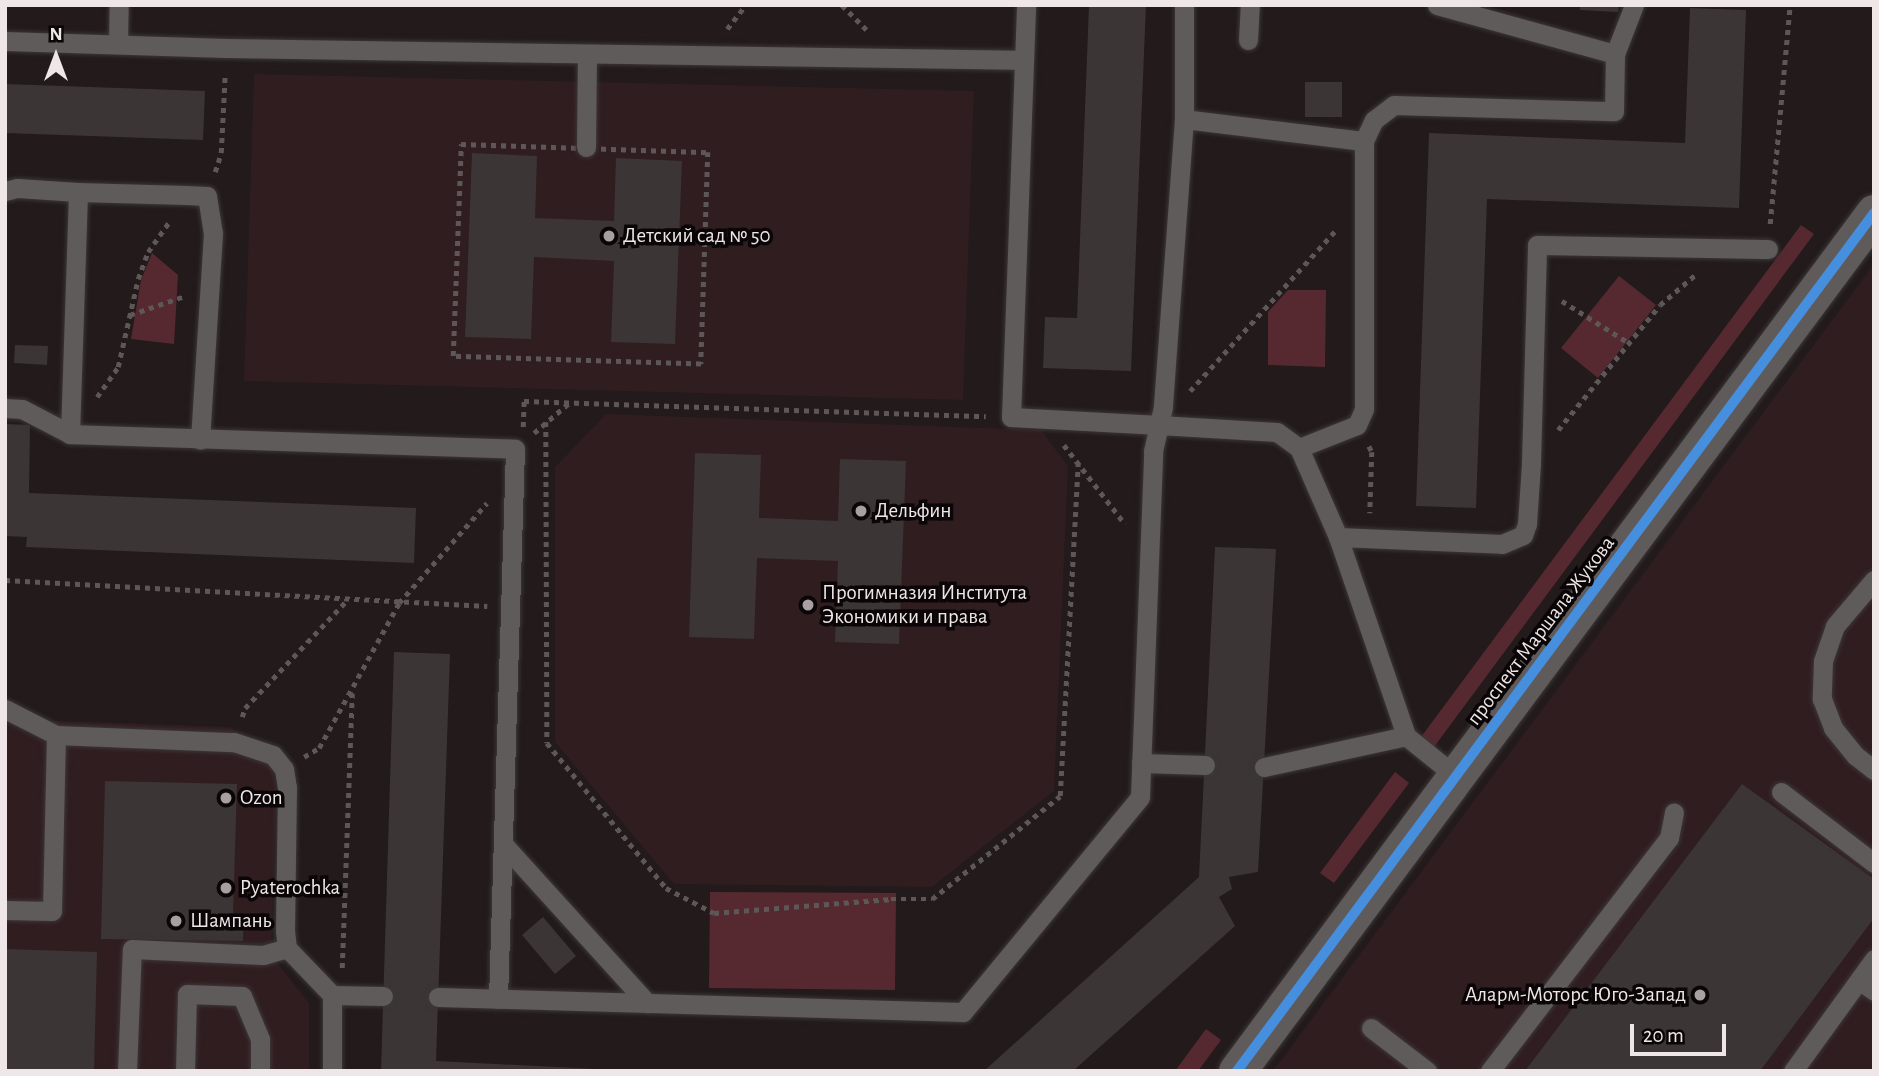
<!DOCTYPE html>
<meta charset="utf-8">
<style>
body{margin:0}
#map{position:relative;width:1879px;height:1076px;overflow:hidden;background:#221a1b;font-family:"Alegreya Sans",sans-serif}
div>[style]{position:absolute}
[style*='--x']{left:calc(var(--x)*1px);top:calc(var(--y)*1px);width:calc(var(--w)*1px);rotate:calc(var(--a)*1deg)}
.built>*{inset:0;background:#301d20}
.green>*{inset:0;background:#562931}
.building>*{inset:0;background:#3b3536}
.path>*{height:4.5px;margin-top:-2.25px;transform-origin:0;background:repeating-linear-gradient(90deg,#5d5758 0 5px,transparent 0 10px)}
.roads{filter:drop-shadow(0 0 2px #3c3737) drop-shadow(0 0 2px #3c3737)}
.lane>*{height:19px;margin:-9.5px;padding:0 9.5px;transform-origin:9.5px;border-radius:9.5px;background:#605b5b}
.street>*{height:37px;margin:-18.5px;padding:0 18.5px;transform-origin:18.5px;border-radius:18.5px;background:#605b5b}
.cycleway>*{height:10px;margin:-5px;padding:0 5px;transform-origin:5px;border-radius:5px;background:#468fdf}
.dots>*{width:19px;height:19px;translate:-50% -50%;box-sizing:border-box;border:4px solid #0a0506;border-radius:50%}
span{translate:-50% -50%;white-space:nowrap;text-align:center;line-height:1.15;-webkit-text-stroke:7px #0a0506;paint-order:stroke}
.poi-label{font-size:21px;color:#efe6e7}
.left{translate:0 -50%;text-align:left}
.right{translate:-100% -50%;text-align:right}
.street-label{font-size:21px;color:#efe6e7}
.frame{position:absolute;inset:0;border:7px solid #efe6e7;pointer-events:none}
.north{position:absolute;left:21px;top:21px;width:70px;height:70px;-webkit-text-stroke:5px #0a0506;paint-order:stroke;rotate:0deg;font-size:19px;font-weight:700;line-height:28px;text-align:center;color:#efe6e7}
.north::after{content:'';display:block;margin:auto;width:24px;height:32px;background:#efe6e7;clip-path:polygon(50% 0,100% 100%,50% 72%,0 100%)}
.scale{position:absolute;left:1630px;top:1024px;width:96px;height:32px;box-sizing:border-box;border:4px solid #efe6e7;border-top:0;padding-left:9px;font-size:21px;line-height:24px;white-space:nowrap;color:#efe6e7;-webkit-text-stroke:5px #0a0506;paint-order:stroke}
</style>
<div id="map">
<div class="built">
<i style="clip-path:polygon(254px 74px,974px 91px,963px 400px,244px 381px)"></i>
<i style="clip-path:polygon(1874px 264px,1874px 1066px,1870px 1071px,1273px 1071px)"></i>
<i style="clip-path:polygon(606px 414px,1041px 430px,1068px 466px,1054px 791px,932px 887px,674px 884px,555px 742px,555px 467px)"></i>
<i style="clip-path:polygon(5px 719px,229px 727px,270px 755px,276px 789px,271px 955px,309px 1003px,309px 1071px,5px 1071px)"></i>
</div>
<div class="green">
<i style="clip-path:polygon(1801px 225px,1814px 234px,1434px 747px,1421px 737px)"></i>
<i style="clip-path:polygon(152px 253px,178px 275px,174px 344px,131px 339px,141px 280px)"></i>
<i style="clip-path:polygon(1619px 276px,1656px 305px,1598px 378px,1561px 348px)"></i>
<i style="clip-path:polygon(1288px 290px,1326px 290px,1325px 367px,1268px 365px,1268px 312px)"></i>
<i style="clip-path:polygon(1395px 772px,1409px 783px,1334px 883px,1320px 873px)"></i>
<i style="clip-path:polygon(710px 892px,896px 893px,895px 990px,709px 988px)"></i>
<i style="clip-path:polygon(1206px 1029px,1221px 1040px,1198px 1071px,1175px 1071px)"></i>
</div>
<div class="building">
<i style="clip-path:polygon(1089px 5px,1146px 5px,1131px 371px,1043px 368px,1045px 317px,1077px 318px)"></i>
<i style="clip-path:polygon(1580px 5px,1619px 5px,1618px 12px,1580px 10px)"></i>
<i style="clip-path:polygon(1690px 8px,1746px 10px,1739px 208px,1487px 199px,1476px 508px,1416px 506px,1429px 133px,1685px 143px)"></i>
<i style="clip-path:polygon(1305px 82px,1342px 82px,1342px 117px,1305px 117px)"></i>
<i style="clip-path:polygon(5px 84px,205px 91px,203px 140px,5px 133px)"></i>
<i style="clip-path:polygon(472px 153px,537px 156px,535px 218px,614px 221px,616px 158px,682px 161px,675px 344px,611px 342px,614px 261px,534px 257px,531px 339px,465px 337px)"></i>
<i style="clip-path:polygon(15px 345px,48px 346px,47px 365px,14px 363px)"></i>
<i style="clip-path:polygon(5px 424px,30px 425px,29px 493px,416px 508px,414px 563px,26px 547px,27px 537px,5px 536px)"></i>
<i style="clip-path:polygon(695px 453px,761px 455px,759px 518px,838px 521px,840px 459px,906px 461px,899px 644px,835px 642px,838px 561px,757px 558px,754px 639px,689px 637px)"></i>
<i style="clip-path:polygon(1215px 547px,1276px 549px,1258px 872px,1229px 877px,1232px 889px,1219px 897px,1235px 926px,1073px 1071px,984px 1071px,1199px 877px)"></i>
<i style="clip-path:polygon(394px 652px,450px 654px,436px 1061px,636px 1071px,381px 1071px)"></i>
<i style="clip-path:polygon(105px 781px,237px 784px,233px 916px,244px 916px,243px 941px,101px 939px)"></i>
<i style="clip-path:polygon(1742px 784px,1874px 879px,1874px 918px,1760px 1071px,1525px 1071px)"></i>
<i style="clip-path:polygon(543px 917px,576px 956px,555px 974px,522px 935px)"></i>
<i style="clip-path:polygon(5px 949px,97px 952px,94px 1071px,5px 1071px)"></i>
</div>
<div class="path">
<i style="--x:842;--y:5;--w:38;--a:45"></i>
<i style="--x:727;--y:29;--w:31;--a:-52"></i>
<i style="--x:461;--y:144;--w:247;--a:1.9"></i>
<i style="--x:708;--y:152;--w:212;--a:91.9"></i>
<i style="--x:701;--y:364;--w:248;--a:-178.2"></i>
<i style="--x:453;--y:356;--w:212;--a:-87.8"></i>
<i style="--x:215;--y:172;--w:20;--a:-72"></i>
<i style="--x:221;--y:153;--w:80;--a:-87.1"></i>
<i style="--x:1770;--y:224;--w:220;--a:-84.8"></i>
<i style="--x:1562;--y:301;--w:79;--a:32.1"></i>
<i style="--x:130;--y:315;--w:58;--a:-19.1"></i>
<i style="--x:1190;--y:391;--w:219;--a:-47.8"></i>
<i style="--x:97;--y:397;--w:37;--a:-55"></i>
<i style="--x:118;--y:367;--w:90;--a:-77.2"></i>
<i style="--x:138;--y:279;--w:29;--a:-70"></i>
<i style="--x:148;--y:252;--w:39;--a:-55"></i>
<i style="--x:546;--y:422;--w:321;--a:89.8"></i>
<i style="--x:547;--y:743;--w:188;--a:50.6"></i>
<i style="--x:666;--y:888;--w:54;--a:27.5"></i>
<i style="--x:714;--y:913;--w:178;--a:-4.5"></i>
<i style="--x:891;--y:899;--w:41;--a:0"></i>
<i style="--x:932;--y:899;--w:164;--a:-38.8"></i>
<i style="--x:1060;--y:796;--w:334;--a:-86.9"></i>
<i style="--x:523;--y:427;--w:26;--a:-88"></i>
<i style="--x:524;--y:401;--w:462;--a:1.9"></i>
<i style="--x:1558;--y:430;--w:161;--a:-50.8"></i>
<i style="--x:1660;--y:305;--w:46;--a:-40.6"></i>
<i style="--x:534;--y:433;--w:46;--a:-40.6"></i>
<i style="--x:1064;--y:445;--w:100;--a:52.3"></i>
<i style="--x:1369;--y:446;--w:7;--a:63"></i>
<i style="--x:1372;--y:452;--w:61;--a:91.9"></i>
<i style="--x:5;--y:580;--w:483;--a:3.1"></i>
<i style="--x:242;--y:717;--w:9;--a:-72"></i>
<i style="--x:245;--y:708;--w:149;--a:-46.6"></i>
<i style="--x:304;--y:757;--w:17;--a:-31"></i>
<i style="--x:319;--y:748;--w:166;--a:-61.1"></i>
<i style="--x:399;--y:603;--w:133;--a:-48.7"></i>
<i style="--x:342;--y:968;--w:275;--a:-87.9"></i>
</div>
<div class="roads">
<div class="lane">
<i style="--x:1184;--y:5;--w:114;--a:90"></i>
<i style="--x:1184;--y:119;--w:289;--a:94.2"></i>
<i style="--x:1163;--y:407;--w:18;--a:103"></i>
<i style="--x:1159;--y:425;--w:118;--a:3.4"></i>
<i style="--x:1277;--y:432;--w:27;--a:36"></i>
<i style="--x:1299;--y:448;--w:97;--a:66.3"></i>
<i style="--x:1338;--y:537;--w:210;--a:71.1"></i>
<i style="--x:1437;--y:5;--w:185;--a:15.4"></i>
<i style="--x:1615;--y:54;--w:53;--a:-68.8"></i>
<i style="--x:1248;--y:40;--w:35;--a:-87"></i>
<i style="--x:5;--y:41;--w:221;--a:1.8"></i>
<i style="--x:226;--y:48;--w:798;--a:0.86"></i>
<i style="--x:118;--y:44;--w:39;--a:-89"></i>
<i style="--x:1184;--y:119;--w:181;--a:7"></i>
<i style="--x:586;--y:147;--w:93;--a:-89.4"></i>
<i style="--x:5;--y:191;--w:12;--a:-14"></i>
<i style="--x:17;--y:188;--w:61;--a:3.8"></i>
<i style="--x:5;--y:408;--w:17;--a:3"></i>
<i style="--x:22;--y:409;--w:54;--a:27.5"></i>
<i style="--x:70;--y:434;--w:445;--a:1.9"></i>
<i style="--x:515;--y:449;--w:550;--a:91.77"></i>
<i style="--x:70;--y:434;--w:242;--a:-88.1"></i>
<i style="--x:78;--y:192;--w:108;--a:1.6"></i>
<i style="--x:186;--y:195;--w:21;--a:3"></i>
<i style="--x:207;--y:196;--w:37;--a:81"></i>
<i style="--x:213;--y:233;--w:207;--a:93.6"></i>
<i style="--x:1299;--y:448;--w:62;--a:-21.6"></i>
<i style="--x:1357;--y:425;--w:17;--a:-66"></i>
<i style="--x:1364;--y:409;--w:268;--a:-90"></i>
<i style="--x:1364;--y:141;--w:23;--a:-65"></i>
<i style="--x:1374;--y:120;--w:25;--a:-37"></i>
<i style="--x:1394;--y:105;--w:220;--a:1.6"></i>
<i style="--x:1614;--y:111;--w:57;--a:-89"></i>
<i style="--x:1338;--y:537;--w:164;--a:2.4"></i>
<i style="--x:1502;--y:544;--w:23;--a:-23"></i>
<i style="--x:1523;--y:535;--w:12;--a:-70"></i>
<i style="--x:1527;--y:524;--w:61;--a:-86.2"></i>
<i style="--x:1531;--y:463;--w:218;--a:-88.4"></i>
<i style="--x:1537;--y:245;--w:231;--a:1"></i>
<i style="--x:1874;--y:580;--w:60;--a:130.3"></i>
<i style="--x:1835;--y:626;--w:37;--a:109"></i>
<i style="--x:1823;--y:661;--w:38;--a:92"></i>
<i style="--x:1822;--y:699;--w:31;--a:69"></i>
<i style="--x:1833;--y:728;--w:36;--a:51"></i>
<i style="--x:1856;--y:756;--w:23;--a:38"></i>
<i style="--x:5;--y:709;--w:57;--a:27"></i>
<i style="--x:56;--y:735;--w:178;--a:2.3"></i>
<i style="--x:234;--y:742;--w:41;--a:18.4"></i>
<i style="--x:273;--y:755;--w:18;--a:52"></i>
<i style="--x:284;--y:769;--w:18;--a:81"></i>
<i style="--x:287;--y:787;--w:143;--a:90.8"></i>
<i style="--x:285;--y:930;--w:18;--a:84"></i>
<i style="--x:287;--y:948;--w:65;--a:46.2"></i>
<i style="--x:332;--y:995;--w:76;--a:90"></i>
<i style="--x:1141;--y:763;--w:64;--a:1.8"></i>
<i style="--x:1264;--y:767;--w:145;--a:-12.3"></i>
<i style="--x:1406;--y:736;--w:65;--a:38.8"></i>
<i style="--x:1781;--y:792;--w:117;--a:37.4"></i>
<i style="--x:503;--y:844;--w:215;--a:47.8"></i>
<i style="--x:5;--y:910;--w:47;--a:1.2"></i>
<i style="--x:52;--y:911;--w:176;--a:-88.7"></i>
<i style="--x:1859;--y:980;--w:19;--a:36"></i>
<i style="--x:332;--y:995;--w:51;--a:1.1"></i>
<i style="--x:438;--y:997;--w:525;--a:1.64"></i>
<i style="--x:963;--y:1012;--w:278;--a:-50.5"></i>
<i style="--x:1140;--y:797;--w:346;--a:-87.8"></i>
<i style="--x:1153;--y:451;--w:27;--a:-77"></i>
<i style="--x:1159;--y:425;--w:148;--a:-176.9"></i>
<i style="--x:1011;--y:417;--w:412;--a:-87.9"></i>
<i style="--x:1371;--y:1028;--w:71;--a:37.5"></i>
<i style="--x:127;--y:1071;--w:122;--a:-87.7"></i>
<i style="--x:132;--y:949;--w:131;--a:2.6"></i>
<i style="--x:263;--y:955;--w:25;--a:-16"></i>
<i style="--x:185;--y:1071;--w:77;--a:-88.5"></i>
<i style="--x:187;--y:994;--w:55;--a:2.1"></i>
<i style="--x:242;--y:996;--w:47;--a:67.3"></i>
<i style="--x:260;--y:1039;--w:32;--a:90"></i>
<i style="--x:1490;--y:1071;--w:294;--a:-52.5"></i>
<i style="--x:1669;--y:838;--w:26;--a:-79"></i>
<i style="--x:1793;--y:1071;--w:138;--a:-54.1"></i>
</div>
<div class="street">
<i style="--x:1237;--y:1071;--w:1069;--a:-53.41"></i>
</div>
</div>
<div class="cycleway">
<i style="--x:1237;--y:1071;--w:1069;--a:-53.41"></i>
</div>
<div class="dots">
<i style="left:609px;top:236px;background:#a79fa0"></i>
<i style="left:861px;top:511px;background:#a79fa0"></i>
<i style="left:808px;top:605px;background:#a79fa0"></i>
<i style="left:226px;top:798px;background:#a79fa0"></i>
<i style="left:226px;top:888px;background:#a79fa0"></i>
<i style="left:176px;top:921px;background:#a79fa0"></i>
<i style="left:1700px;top:995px;background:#a79fa0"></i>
</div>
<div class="poi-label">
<span class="left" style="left:623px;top:236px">Детский сад № 50</span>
<span class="left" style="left:875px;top:511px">Дельфин</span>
<span class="left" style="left:822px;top:605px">Прогимназия Института<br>Экономики и права</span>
<span class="left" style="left:240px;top:798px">Ozon</span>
<span class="left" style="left:240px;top:888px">Pyaterochka</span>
<span class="left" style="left:190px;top:921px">Шампань</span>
<span class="right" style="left:1686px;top:995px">Аларм-Моторс Юго-Запад</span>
</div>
<div class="street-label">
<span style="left:1541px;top:631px;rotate:-53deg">проспект Маршала Жукова</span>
</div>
<div class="frame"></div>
<div class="north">N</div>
<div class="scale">20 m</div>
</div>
